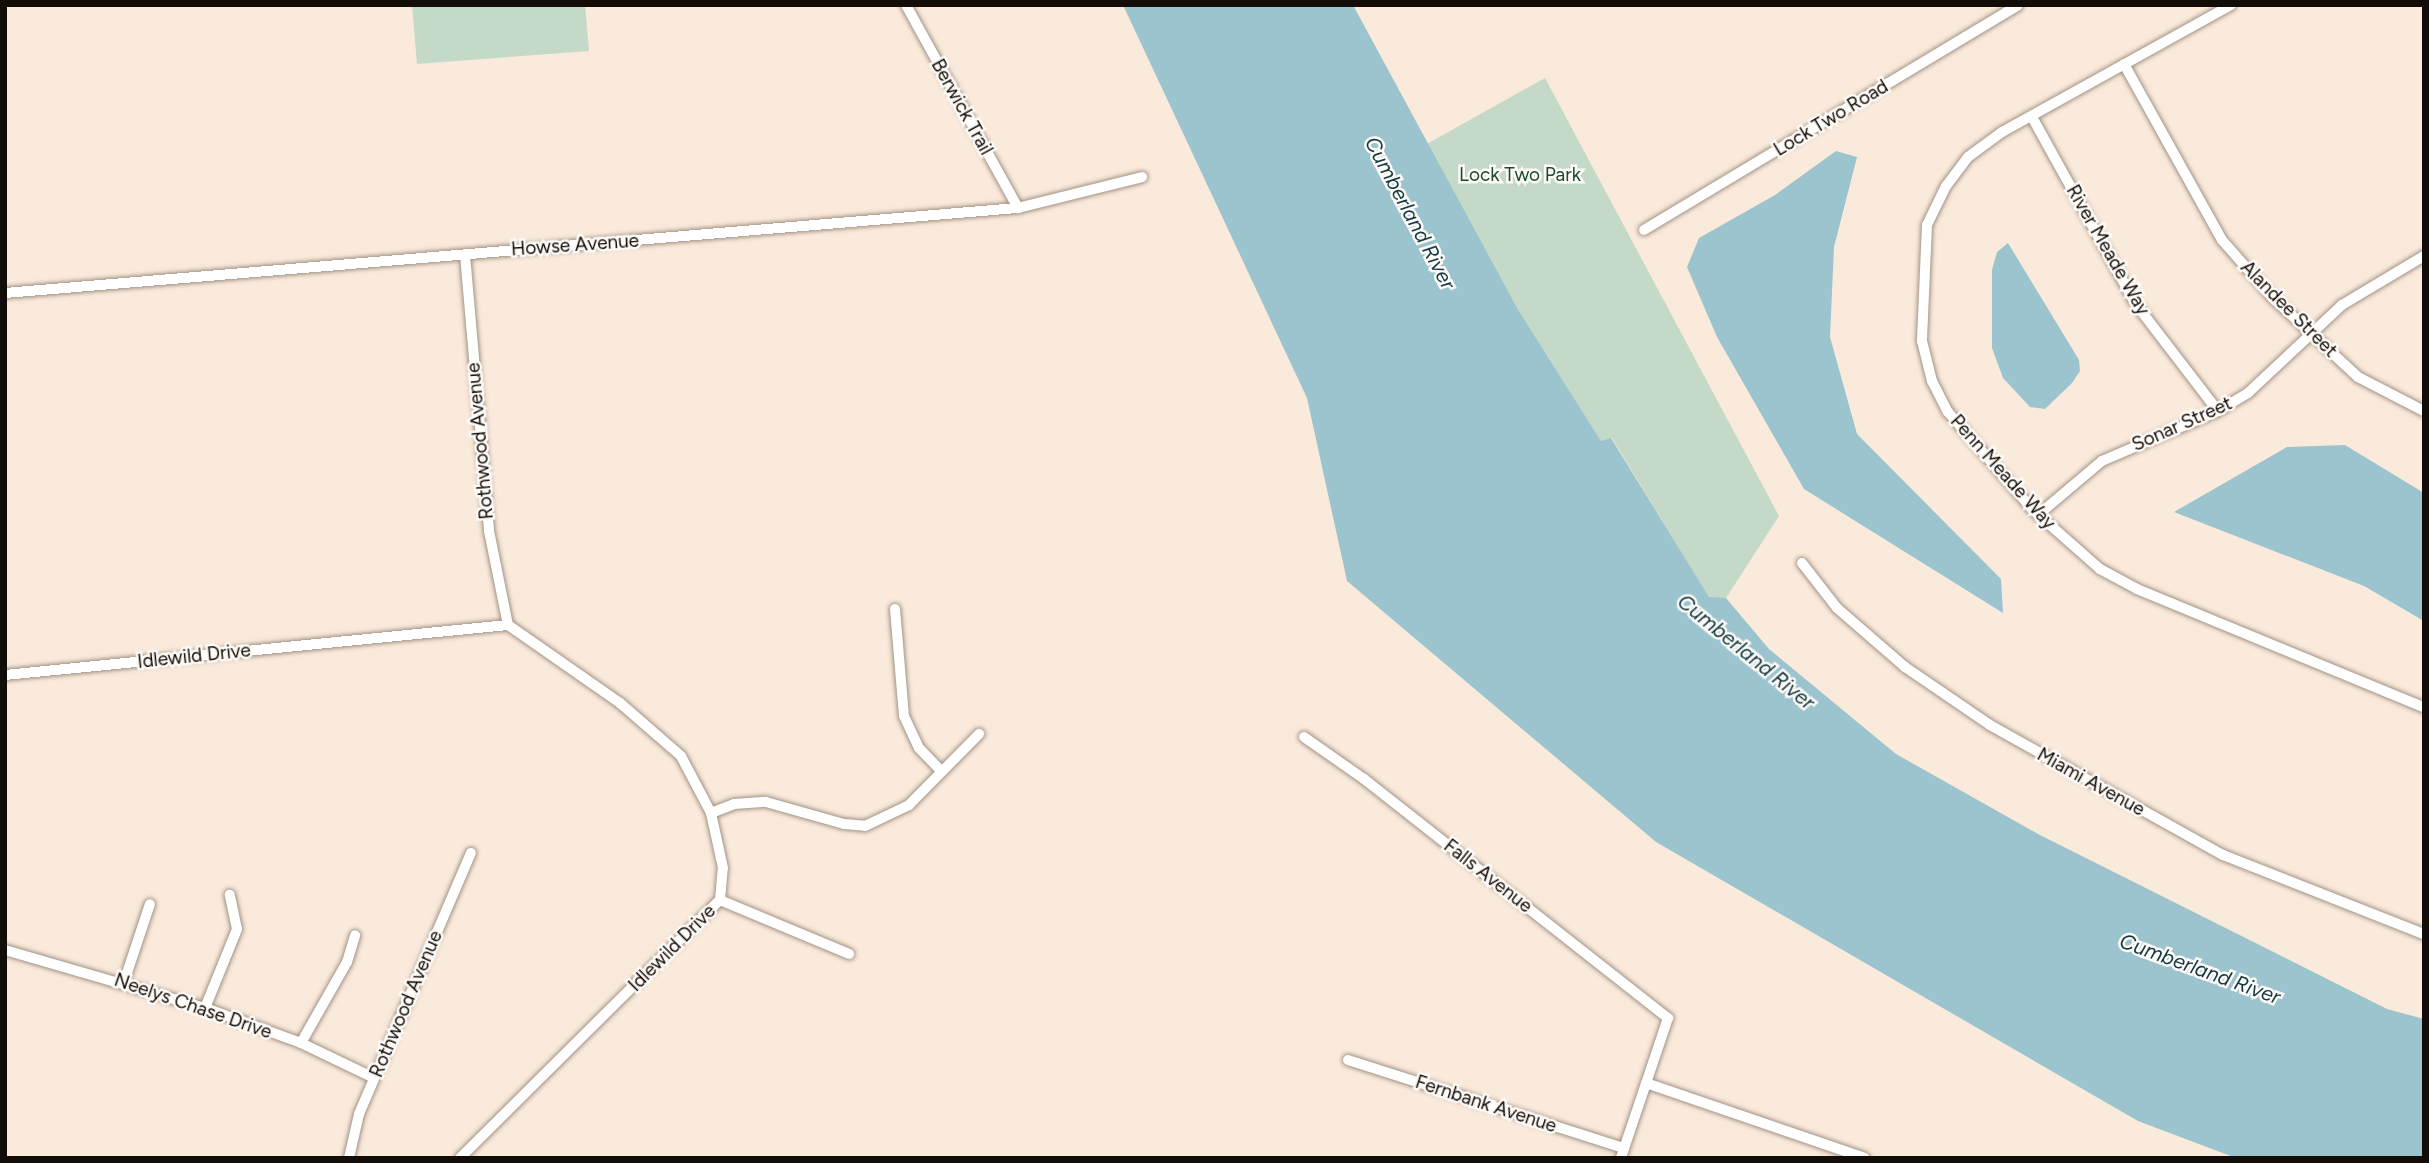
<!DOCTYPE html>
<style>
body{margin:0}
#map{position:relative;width:2429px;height:1163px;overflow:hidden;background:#faeadb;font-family:Figtree,sans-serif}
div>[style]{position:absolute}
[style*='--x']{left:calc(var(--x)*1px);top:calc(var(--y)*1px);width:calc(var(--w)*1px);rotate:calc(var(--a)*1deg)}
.green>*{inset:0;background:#c4d9c8}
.water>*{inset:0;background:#9bc4ce}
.roads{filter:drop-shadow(0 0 2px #a29386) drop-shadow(0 0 2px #a29386)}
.minor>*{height:10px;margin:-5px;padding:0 5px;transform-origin:5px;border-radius:5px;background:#fff}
span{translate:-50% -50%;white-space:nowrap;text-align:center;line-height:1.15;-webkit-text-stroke:5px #fdfaf7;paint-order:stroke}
.street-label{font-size:19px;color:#120d08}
.park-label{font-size:19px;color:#1b4a29}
.water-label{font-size:21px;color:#133a42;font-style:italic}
.frame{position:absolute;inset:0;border:7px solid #120d08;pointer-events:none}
</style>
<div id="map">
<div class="green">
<i style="clip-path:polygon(412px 5px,585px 5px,589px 51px,417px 64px)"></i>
<i style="clip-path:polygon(1545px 78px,1779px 516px,1726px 598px,1709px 598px,1612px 438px,1601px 441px,1516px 306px,1425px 145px)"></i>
</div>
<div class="water">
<i style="clip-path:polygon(1123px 5px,1353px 5px,1516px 306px,1601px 441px,1611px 438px,1709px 597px,1726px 598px,1769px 649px,1896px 754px,2038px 834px,2387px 1009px,2424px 1019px,2424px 1158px,2236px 1158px,2138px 1121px,1656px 842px,1347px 581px,1307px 398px)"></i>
<i style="clip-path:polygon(1836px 151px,1857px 157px,1834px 247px,1830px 337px,1857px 434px,2001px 579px,2003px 613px,1804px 489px,1717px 337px,1687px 267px,1699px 238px,1775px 195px)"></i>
<i style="clip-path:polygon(2008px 243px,2079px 360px,2080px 371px,2072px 383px,2045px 409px,2030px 407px,2003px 378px,1992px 348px,1992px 270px,1997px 252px)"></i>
<i style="clip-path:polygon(2345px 445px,2424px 493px,2424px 621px,2364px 586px,2174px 512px,2287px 447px)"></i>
</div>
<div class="roads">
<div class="minor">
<i style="--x:906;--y:5;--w:232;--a:61.1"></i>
<i style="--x:2231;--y:5;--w:262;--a:151"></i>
<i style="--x:2002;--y:132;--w:42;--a:143.7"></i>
<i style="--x:1968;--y:157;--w:36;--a:127"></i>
<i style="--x:1946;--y:186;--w:43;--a:116"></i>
<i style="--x:1927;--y:225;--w:116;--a:92.5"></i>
<i style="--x:1922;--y:341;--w:41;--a:76"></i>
<i style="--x:1932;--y:381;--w:35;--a:63"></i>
<i style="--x:1948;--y:412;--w:128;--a:49.1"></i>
<i style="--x:2032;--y:509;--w:91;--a:41.4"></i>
<i style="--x:2100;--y:569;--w:42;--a:28.4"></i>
<i style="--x:2137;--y:589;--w:310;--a:22.4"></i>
<i style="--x:2124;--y:64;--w:201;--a:60.9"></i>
<i style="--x:2222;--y:240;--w:77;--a:48.7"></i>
<i style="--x:2273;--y:298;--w:116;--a:42.9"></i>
<i style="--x:2358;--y:377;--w:74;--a:27.3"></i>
<i style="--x:2032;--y:117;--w:213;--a:61"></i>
<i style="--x:2135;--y:303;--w:136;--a:52.5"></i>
<i style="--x:1644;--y:230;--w:436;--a:-31"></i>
<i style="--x:465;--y:255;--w:277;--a:85"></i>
<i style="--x:489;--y:531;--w:96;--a:78.6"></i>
<i style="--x:5;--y:293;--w:1017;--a:-4.8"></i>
<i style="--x:1018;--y:208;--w:128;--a:-14"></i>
<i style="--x:2038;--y:515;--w:84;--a:-40.2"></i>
<i style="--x:2102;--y:461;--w:126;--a:-23.3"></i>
<i style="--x:2218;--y:411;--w:35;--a:-31"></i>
<i style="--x:2248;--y:393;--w:129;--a:-43.1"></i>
<i style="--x:2342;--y:305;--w:96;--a:-30.9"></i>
<i style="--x:1802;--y:563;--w:57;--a:52.1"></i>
<i style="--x:1837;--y:608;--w:90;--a:40.9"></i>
<i style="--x:1905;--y:667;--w:103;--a:34.3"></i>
<i style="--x:1990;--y:725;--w:267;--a:29.2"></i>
<i style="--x:2223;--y:855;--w:216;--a:21.5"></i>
<i style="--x:895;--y:609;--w:107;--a:85.2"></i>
<i style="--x:904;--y:716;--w:35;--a:65"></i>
<i style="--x:919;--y:748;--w:32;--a:46"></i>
<i style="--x:5;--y:675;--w:505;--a:-5.68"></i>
<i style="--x:1304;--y:737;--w:73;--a:35"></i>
<i style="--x:1364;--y:779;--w:387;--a:38.2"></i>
<i style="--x:1668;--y:1018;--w:148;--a:108.6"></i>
<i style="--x:711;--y:813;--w:25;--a:-21"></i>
<i style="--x:734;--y:804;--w:32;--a:-4"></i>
<i style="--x:766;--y:802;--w:81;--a:15.8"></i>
<i style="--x:844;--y:824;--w:21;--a:5"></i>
<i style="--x:865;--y:826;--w:49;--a:-25.5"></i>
<i style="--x:909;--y:805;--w:100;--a:-45.4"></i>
<i style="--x:720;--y:900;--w:140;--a:22.7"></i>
<i style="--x:5;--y:950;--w:208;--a:16.2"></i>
<i style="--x:205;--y:1008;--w:102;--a:20"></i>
<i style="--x:301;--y:1043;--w:81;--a:25.6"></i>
<i style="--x:124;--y:982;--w:82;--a:-71.6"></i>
<i style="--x:205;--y:1008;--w:85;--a:-67.9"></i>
<i style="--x:237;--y:929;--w:35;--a:-102"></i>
<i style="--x:301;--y:1043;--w:93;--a:-60.4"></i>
<i style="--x:347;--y:962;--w:28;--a:-73"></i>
<i style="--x:1348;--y:1060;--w:290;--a:17.7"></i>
<i style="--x:1646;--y:1083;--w:231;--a:18.9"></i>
<i style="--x:349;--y:1158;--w:45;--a:-77.2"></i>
<i style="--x:359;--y:1114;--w:284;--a:-66.8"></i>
<i style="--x:460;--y:1158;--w:366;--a:-44.8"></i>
<i style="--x:720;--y:900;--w:32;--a:-85"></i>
<i style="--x:723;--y:868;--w:56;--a:-102.3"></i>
<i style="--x:711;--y:813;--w:64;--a:-117.8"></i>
<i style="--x:681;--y:756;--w:81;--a:-139"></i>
<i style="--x:620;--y:703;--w:136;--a:-145.1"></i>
</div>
</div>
<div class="street-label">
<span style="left:962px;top:107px;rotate:61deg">Berwick Trail</span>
<span style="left:1831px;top:118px;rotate:-31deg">Lock Two Road</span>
<span style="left:575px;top:245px;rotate:-4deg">Howse Avenue</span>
<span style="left:2108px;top:250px;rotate:60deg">River Meade Way</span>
<span style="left:2289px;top:309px;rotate:45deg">Alandee Street</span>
<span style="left:2182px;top:424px;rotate:-24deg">Sonar Street</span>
<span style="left:480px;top:441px;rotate:-95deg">Rothwood Avenue</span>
<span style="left:2003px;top:472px;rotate:48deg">Penn Meade Way</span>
<span style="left:194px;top:656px;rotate:-6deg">Idlewild Drive</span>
<span style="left:2091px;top:782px;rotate:29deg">Miami Avenue</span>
<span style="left:1488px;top:876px;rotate:38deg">Falls Avenue</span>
<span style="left:672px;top:948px;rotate:-45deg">Idlewild Drive</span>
<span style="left:406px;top:1004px;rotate:-67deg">Rothwood Avenue</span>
<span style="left:193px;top:1006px;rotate:19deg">Neelys Chase Drive</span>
<span style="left:1486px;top:1104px;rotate:18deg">Fernbank Avenue</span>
</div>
<div class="park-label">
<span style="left:1520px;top:175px">Lock Two Park</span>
</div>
<div class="water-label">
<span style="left:1410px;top:213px;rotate:62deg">Cumberland River</span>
<span style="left:1746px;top:652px;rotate:39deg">Cumberland River</span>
<span style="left:2200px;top:969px;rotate:20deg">Cumberland River</span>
</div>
<div class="frame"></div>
</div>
